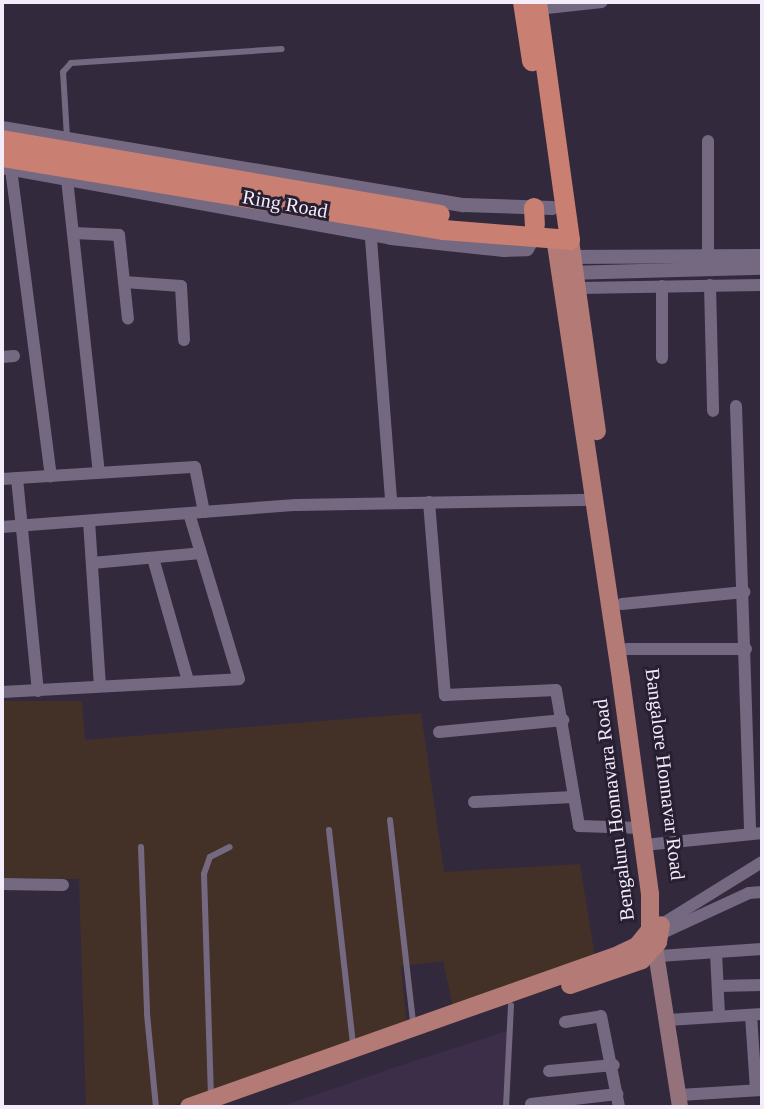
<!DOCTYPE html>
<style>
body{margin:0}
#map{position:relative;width:764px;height:1109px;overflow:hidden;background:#33293d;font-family:Georgia,serif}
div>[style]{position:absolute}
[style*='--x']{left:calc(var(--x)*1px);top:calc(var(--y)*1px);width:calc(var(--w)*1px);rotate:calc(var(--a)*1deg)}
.built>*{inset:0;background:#3c2e49}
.industrial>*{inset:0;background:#433128}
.service>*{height:6px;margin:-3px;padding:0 3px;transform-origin:3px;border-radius:3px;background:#746980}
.minor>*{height:12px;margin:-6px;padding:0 6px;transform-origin:6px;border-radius:6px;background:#746980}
.tertiary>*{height:14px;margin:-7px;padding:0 7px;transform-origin:7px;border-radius:7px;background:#746980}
.secondary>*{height:16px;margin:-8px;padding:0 8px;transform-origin:8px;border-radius:8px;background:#94727b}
.primary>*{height:18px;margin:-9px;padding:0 9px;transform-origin:9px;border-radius:9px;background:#b47a75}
.trunk>*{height:20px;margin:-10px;padding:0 10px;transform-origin:10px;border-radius:10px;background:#c98072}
span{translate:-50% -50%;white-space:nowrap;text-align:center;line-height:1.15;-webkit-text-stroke:6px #291f33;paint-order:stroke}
.street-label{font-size:20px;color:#f3edfa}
.frame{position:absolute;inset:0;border:4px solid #f3edfa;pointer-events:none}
</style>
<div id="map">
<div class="built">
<i style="clip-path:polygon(513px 1029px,509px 1107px,280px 1107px,405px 1064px)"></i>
</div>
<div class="industrial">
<i style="clip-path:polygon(2px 701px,82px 701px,85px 740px,421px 713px,444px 872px,580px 864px,595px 957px,453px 1007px,443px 961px,401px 966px,407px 1027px,168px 1107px,86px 1107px,79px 879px,2px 878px)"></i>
</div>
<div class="service">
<i style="--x:67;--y:137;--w:65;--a:-93.5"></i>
<i style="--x:63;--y:72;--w:12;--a:-48"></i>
<i style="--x:71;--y:63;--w:211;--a:-3.8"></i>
<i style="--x:390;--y:820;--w:204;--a:83.5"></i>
<i style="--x:329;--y:830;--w:215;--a:83.6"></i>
<i style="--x:141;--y:847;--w:167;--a:87.9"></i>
<i style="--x:147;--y:1014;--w:93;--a:84.5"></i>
<i style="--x:211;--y:1097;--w:223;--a:-91.8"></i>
<i style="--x:204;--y:874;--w:18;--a:-71"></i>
<i style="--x:210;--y:857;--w:22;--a:-27"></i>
<i style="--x:506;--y:1107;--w:102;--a:-87.2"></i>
</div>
<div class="minor">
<i style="--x:538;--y:9;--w:64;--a:-6.2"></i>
<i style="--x:11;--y:169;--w:310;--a:82.6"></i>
<i style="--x:67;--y:179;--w:295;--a:83.8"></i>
<i style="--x:370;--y:226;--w:277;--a:85.6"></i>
<i style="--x:73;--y:233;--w:46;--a:2.5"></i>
<i style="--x:119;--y:235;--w:84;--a:83.9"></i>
<i style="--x:708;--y:254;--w:113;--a:-90"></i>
<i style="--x:124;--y:282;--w:57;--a:4"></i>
<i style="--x:181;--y:286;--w:54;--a:86.8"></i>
<i style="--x:710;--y:285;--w:126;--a:88.6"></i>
<i style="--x:578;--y:288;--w:184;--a:-0.9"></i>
<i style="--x:2;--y:357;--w:12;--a:-5"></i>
<i style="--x:662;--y:358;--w:72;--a:-90"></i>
<i style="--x:736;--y:406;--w:428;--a:88.1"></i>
<i style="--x:17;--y:478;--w:214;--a:84.4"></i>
<i style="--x:2;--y:479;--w:193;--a:-3.6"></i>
<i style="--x:195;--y:467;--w:46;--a:78.7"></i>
<i style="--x:429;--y:502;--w:194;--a:85.3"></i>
<i style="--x:445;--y:695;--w:111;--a:-2.6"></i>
<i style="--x:556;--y:690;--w:138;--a:80.4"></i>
<i style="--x:579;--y:826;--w:62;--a:1.8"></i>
<i style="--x:89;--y:521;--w:165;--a:86.2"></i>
<i style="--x:2;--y:527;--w:295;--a:-4.3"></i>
<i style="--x:296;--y:505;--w:299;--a:-1"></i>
<i style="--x:153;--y:558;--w:128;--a:74.1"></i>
<i style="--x:92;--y:563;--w:109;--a:-5.2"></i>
<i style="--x:622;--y:604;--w:123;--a:-5.6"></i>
<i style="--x:627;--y:649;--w:119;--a:0"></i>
<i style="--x:2;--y:692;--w:237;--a:-3.1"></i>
<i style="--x:239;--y:679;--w:173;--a:-106.8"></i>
<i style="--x:439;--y:732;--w:125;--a:-5.5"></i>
<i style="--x:474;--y:802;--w:99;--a:-2.9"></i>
<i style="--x:654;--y:844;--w:109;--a:-5.8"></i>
<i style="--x:2;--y:884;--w:61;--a:0.9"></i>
<i style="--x:662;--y:924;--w:118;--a:-31.8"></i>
<i style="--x:660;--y:934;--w:98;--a:-24.7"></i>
<i style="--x:749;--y:893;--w:13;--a:-4"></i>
<i style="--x:716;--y:953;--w:62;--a:87.2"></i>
<i style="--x:659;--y:956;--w:103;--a:-3.9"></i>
<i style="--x:718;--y:986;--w:44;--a:-1.3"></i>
<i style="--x:751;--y:1015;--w:75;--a:86.2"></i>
<i style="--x:668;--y:1020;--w:94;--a:-3.7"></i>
<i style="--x:565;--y:1022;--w:36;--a:-9"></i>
<i style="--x:601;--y:1016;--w:93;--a:78.8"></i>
<i style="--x:549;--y:1071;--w:65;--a:-5.3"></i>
<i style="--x:679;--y:1095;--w:83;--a:-3.4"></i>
<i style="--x:531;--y:1104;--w:87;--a:-6.6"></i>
</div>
<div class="tertiary">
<i style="--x:2;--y:128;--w:468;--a:9.5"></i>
<i style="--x:464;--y:205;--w:88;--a:2"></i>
<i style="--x:2;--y:167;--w:395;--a:10.3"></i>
<i style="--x:391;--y:238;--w:114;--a:6.1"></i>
<i style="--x:504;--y:250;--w:23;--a:-2"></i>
<i style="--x:527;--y:249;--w:12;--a:-59"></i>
<i style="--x:563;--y:257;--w:199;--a:-0.3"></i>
<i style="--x:566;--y:273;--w:196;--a:-1.5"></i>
</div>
<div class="secondary">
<i style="--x:653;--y:934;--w:175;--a:81.1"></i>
</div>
<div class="primary">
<i style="--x:570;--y:240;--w:193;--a:82"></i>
<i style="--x:570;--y:985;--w:76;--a:-19.1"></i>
<i style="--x:642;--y:960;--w:24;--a:-48"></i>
<i style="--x:658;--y:942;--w:17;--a:-80"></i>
<i style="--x:189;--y:1107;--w:457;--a:-19.5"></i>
<i style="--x:620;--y:954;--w:19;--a:-25"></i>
<i style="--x:637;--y:946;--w:21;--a:-51"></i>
<i style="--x:650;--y:930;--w:36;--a:-90"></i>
<i style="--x:650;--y:894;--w:217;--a:-97.7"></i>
<i style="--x:621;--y:679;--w:444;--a:-98.5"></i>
</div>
<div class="trunk">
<i style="--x:523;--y:2;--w:60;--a:81.3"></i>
<i style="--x:2;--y:140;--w:444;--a:9.7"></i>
<i style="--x:2;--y:157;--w:448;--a:9.4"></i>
<i style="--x:444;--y:230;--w:126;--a:4.5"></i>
<i style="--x:570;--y:240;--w:240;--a:-97.9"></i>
<i style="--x:534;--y:208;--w:17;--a:87"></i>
</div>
<div class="street-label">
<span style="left:285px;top:204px;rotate:10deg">Ring Road</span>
<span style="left:665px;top:774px;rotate:83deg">Bangalore Honnavar Road</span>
<span style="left:614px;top:810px;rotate:-97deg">Bengaluru Honnavara Road</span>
</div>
<div class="frame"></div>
</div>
